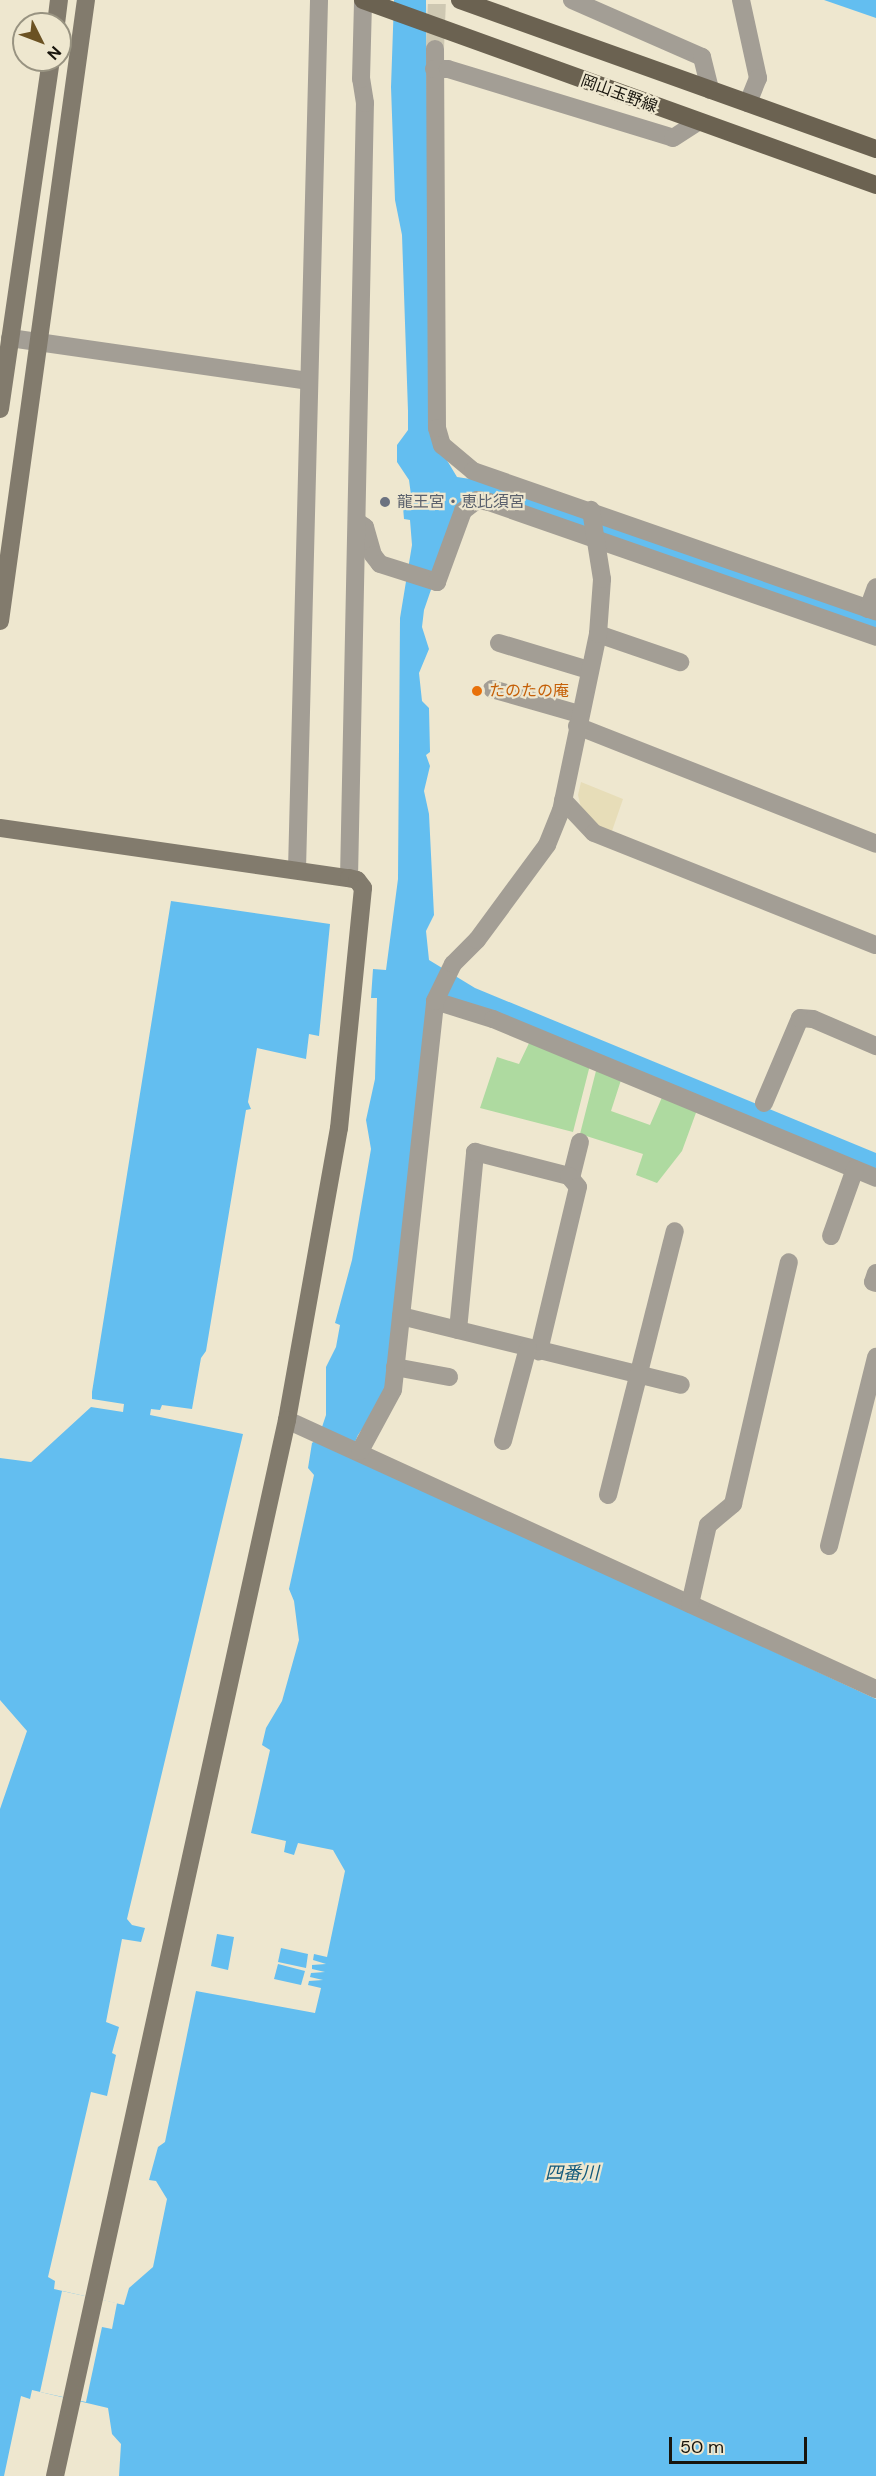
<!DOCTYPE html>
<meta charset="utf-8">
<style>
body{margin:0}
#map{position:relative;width:876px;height:2476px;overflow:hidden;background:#eee7cf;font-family:"DM Sans","Noto Sans JP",sans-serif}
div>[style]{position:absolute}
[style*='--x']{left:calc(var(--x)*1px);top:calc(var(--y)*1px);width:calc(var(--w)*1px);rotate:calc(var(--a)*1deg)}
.green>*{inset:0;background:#aedaa0}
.sand>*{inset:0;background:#e7ddb8}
.water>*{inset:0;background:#63bef0}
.pier>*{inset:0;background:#eee7cf}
.street-tunnel>*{height:18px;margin-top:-9px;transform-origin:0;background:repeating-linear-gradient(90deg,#cec8b2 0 18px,transparent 0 27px)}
.street>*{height:18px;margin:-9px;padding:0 9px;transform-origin:9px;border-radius:9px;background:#a39e95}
.secondary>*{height:18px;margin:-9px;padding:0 9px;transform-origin:9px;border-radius:9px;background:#827b6d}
.primary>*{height:18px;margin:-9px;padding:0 9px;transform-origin:9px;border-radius:9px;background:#6b6251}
.dots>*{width:16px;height:16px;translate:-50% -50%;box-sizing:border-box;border:3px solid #eee7cf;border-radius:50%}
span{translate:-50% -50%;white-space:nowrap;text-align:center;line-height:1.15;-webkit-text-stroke:4.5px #eee7cf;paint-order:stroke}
.street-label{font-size:16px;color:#18150d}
.worship-label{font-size:16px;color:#5b616d}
.left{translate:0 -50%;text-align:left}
.food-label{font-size:16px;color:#c56008}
.water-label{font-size:18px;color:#12597b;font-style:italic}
.north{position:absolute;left:12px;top:12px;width:60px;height:60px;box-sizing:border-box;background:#eee7cf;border:2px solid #989381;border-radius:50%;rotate:132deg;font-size:16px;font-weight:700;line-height:24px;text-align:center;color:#18150d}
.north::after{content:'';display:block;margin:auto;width:21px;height:27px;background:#6b5223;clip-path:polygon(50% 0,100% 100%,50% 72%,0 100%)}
.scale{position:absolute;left:669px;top:2437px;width:138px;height:27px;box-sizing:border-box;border:3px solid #18150d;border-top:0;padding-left:8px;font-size:18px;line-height:21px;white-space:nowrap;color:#18150d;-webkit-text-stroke:4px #eee7cf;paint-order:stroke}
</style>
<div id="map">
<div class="green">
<i style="clip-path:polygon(530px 1041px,590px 1065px,573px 1132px,480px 1108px,497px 1057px,519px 1064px)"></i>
<i style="clip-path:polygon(597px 1067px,622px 1077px,611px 1111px,650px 1125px,663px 1095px,697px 1110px,682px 1151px,657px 1183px,636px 1175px,643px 1154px,580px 1134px)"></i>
</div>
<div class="sand">
<i style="clip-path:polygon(581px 782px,623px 799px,611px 834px,597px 829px,582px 812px,578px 795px)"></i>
</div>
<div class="water">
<i style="clip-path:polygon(394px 0,426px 0,430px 432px,457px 477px,477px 480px,876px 618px,876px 634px,476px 496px,463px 497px,424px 610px,422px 627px,429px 649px,419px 673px,422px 701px,429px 708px,430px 752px,426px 755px,430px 766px,424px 791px,429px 814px,434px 915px,426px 931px,429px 960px,475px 988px,876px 1153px,876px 1170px,431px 994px,388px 1393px,358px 1435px,350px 1454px,876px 1699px,876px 2476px,119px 2476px,121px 2444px,112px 2434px,108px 2408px,32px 2390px,30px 2399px,21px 2396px,4px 2476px,0 2476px,0 1809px,27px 1731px,0 1700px,0 1458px,31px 1462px,91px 1407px,123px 1412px,124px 1404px,92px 1399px,92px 1392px,171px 901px,330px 924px,319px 1036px,309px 1034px,306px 1059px,257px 1048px,248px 1102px,251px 1109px,246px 1110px,206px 1351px,201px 1358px,192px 1409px,162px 1405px,160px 1410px,151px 1409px,150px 1415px,243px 1434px,127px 1919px,132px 1925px,145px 1928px,141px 1942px,122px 1939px,106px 2022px,119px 2027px,112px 2053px,116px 2055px,107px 2096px,91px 2092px,48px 2277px,55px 2281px,54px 2289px,124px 2305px,129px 2288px,153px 2267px,167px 2199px,156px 2181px,149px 2180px,158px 2147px,165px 2142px,196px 1991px,315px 2013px,321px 1988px,308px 1985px,309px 1981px,323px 1980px,310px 1977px,311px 1973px,325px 1972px,312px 1969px,312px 1965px,326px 1964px,313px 1960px,314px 1954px,327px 1957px,345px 1871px,333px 1850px,298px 1843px,294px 1855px,284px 1852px,286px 1841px,251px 1833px,270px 1750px,262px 1745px,266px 1728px,282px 1701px,299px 1640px,294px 1601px,289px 1589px,314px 1475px,308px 1468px,312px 1443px,318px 1439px,326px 1415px,326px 1367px,336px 1347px,340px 1325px,335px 1323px,352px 1260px,371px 1149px,366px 1120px,375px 1079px,377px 998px,371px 998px,373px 969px,386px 970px,398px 879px,400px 618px,412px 545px,410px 520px,404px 519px,402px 495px,411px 495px,409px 480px,397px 462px,397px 445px,408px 430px,408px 411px,402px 235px,395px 200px,391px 87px)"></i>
<i style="clip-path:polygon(824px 0,876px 0,876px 18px)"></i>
<i style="clip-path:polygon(217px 1934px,234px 1937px,228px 1970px,211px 1966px)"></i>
<i style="clip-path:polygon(281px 1948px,308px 1954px,306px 1968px,278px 1962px)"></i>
<i style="clip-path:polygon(278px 1964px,305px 1971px,301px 1985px,274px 1979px)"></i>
</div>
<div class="pier">
<i style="clip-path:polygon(62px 2291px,117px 2303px,112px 2329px,102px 2327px,86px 2402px,40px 2392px)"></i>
</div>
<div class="street-tunnel">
<i style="--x:435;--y:49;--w:49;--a:-87.7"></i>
</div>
<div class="street">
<i style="--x:572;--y:0;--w:142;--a:23.7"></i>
<i style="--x:702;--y:57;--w:34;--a:76"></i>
<i style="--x:741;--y:0;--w:80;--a:77.7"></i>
<i style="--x:758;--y:78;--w:27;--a:112"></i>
<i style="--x:435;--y:49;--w:379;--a:89.7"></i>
<i style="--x:437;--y:428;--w:18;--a:74"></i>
<i style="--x:442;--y:445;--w:40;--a:40"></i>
<i style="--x:473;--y:471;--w:427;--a:19.2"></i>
<i style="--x:434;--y:69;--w:14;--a:0"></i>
<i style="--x:448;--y:69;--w:235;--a:17"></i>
<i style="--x:673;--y:138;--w:30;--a:-33"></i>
<i style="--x:10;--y:338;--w:301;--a:8.2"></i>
<i style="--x:359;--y:523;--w:7;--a:34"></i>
<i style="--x:365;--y:527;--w:29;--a:74"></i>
<i style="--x:373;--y:555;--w:11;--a:52"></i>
<i style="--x:380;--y:564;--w:60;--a:17.5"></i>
<i style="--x:437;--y:582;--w:76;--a:-69.9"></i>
<i style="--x:463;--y:511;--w:18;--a:-38"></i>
<i style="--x:477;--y:500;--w:12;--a:9"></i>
<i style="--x:489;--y:502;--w:410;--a:19.2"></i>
<i style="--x:868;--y:609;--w:23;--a:-70"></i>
<i style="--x:598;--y:634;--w:87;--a:18.9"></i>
<i style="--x:499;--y:643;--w:94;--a:16.7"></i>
<i style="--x:492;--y:689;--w:91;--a:16"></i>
<i style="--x:577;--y:726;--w:321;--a:21.5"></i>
<i style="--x:563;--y:800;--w:45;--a:46.8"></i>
<i style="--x:594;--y:833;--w:303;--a:21.7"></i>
<i style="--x:297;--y:870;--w:870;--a:-88.55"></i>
<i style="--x:349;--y:878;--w:775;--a:-88.82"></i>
<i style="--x:365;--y:103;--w:24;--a:-99"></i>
<i style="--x:361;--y:79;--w:79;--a:-88.5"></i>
<i style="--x:435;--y:1001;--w:61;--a:17.2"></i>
<i style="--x:493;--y:1019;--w:415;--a:22.5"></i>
<i style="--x:764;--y:1103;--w:92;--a:-67"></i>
<i style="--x:800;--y:1018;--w:13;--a:4"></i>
<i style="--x:813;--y:1019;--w:69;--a:23.2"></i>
<i style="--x:571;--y:1178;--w:37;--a:-76"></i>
<i style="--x:831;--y:1236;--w:71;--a:-70.3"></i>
<i style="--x:876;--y:1273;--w:9;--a:108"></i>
<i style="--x:873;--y:1282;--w:3;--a:18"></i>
<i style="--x:401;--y:1316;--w:288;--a:13.8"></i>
<i style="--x:458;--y:1330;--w:179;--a:-84.5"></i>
<i style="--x:475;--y:1152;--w:97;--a:14.3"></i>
<i style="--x:569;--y:1176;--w:14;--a:51"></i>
<i style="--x:578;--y:1187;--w:169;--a:103.4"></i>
<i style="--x:395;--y:1367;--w:55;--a:10.5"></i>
<i style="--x:287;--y:1420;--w:648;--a:24.55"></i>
<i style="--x:503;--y:1441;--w:96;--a:-75"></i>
<i style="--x:360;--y:1451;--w:69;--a:-61.6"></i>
<i style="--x:393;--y:1390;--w:391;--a:-83.8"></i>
<i style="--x:435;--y:1001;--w:41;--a:-64.1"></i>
<i style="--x:453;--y:964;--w:34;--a:-45"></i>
<i style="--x:477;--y:940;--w:118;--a:-53.6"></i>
<i style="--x:547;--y:845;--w:37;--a:-68"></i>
<i style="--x:561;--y:811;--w:181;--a:-78.2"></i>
<i style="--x:598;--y:634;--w:55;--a:-85.8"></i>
<i style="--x:602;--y:579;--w:70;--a:-99.1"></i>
<i style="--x:608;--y:1495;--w:272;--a:-75.8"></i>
<i style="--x:829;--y:1546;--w:195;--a:-76"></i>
<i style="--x:690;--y:1604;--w:81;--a:-77.2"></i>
<i style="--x:708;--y:1525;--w:33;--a:-40"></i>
<i style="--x:733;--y:1504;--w:248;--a:-77"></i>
</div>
<div class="secondary">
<i style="--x:56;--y:24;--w:24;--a:-83"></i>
<i style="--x:0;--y:409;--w:353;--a:-81.7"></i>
<i style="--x:0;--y:621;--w:627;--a:-82.12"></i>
<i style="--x:0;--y:828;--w:353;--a:8.2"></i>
<i style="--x:349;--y:878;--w:8;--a:14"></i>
<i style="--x:357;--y:880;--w:10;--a:53"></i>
<i style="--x:363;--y:888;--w:241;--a:95.7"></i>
<i style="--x:339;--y:1128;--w:297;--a:100.1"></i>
<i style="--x:287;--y:1420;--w:1081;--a:102.39"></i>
</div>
<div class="primary">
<i style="--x:363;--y:0;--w:545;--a:19.83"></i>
<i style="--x:460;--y:0;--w:442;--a:19.7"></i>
</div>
<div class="dots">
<i style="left:385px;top:502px;background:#6b7280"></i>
<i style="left:477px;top:691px;background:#e8710a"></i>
</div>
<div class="street-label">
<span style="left:619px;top:94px;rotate:20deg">岡山玉野線</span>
</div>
<div class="worship-label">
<span class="left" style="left:397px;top:502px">龍王宮・恵比須宮</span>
</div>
<div class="food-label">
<span class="left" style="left:489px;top:691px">たのたの庵</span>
</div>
<div class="water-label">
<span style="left:572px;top:2173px">四番川</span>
</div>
<div class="north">N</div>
<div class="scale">50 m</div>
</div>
